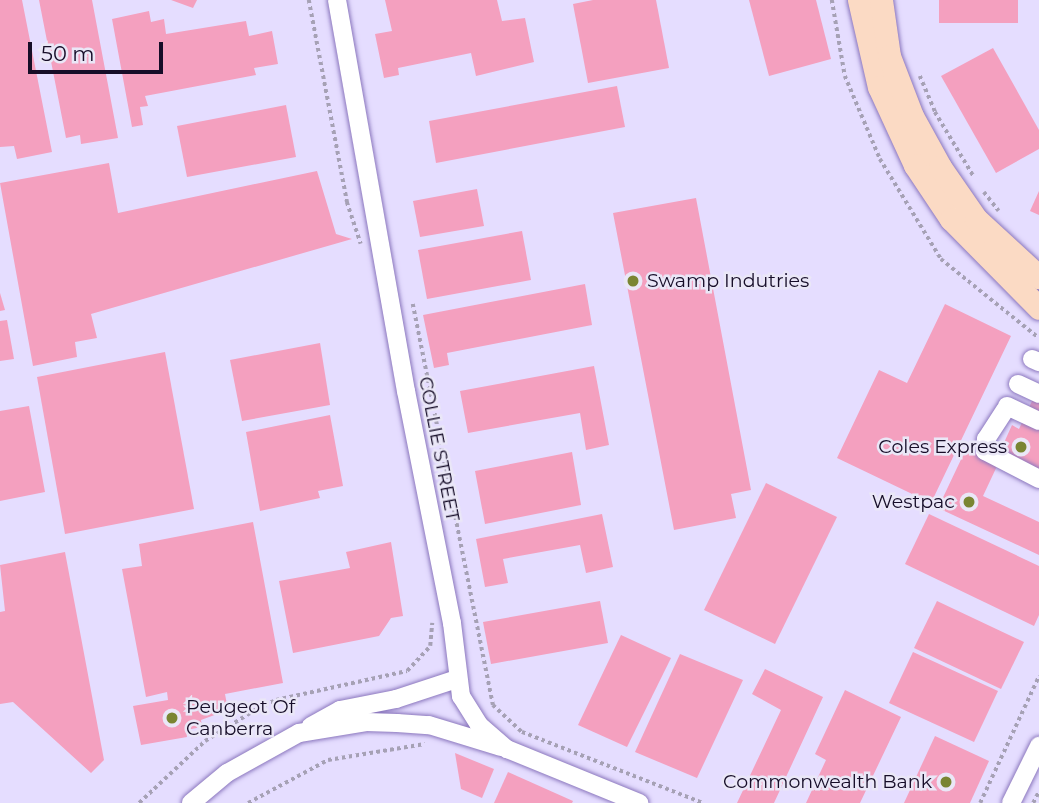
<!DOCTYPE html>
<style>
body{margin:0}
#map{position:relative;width:1039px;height:803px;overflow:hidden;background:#eae7f7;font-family:Montserrat,sans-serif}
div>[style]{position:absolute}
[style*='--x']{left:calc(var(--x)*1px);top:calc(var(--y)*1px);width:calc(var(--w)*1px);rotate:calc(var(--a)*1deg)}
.built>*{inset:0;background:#e5ddff}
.building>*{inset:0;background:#f4a0bf}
.path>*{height:3.5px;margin-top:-1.75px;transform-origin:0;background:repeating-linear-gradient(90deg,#a6a1b5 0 3.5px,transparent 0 7px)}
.roads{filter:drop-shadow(0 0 2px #8b77be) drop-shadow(0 0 2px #8b77be)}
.minor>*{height:18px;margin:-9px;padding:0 9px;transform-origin:9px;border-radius:9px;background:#fff}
.major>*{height:23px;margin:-11.5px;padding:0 11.5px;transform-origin:11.5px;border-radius:11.5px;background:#fbdac4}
.dots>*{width:19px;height:19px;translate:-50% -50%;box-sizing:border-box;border:4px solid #eae7f7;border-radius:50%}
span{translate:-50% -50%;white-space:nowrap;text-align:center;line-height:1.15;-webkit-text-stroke:5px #eae7f7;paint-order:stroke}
.poi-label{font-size:19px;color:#160d28}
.left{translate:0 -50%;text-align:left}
.right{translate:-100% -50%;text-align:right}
.street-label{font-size:19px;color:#160d28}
.scale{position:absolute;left:28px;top:42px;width:135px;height:32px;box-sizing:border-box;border:4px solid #160d28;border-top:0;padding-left:9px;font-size:21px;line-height:24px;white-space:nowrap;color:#160d28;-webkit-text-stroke:5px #eae7f7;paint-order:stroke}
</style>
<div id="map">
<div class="built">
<i style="clip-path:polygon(0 0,1039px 0,1039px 803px,0 803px)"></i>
</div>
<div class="building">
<i style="clip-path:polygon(0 0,22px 0,52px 152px,17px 159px,14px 146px,0 147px)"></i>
<i style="clip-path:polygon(39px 0,92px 0,118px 138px,81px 144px,80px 135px,66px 138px)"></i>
<i style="clip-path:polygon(171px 0,197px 0,193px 8px)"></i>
<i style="clip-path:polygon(385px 0,497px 0,502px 21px,525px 18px,534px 62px,476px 76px,471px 53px,398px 68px,399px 75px,384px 78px,375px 34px,392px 31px)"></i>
<i style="clip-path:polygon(593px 0,656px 0,669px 68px,588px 83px,573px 4px)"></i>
<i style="clip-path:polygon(749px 0,816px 0,831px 59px,769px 76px)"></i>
<i style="clip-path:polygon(939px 0,1018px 0,1018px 23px,939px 23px)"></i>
<i style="clip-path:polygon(149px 11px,151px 22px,164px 19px,166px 34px,246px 21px,249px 36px,272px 31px,278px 64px,254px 68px,256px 75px,145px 96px,148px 106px,140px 107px,143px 125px,132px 127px,112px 19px)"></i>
<i style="clip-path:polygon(993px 48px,1039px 130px,1039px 149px,996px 173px,941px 76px)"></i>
<i style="clip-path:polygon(617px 86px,625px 127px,436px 163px,429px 121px)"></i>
<i style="clip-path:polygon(286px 105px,296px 157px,187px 177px,177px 126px)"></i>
<i style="clip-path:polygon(109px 163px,118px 213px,317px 171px,336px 234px,352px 239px,91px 314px,97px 338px,75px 342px,77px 357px,33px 366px,0 183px)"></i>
<i style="clip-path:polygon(477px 189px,484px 226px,420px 237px,413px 201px)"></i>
<i style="clip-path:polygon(1039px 191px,1039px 215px,1030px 211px)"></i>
<i style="clip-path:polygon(696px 198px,751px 490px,731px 494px,736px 518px,674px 530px,613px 213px)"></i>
<i style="clip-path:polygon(522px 231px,531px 280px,427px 299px,418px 250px)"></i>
<i style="clip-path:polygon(585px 284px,592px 325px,447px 353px,449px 365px,434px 368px,423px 315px)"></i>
<i style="clip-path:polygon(0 293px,5px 310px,0 311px)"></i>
<i style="clip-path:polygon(945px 304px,1011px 336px,931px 503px,837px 458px,879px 370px,907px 383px)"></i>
<i style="clip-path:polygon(7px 320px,14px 359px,0 361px,0 321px)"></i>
<i style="clip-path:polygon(320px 343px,330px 405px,242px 421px,230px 360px)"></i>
<i style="clip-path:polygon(165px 352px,194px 509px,65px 534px,37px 377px)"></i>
<i style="clip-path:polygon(594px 366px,609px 445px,586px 450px,580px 413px,468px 433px,460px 391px)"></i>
<i style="clip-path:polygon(1039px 386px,1039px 475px,998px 456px,1012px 425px,1019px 429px)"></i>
<i style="clip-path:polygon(29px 406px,45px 492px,0 501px,0 411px)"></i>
<i style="clip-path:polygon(330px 415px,343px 486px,318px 491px,320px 498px,260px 511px,246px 432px)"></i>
<i style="clip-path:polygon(966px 449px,998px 464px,983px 496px,1039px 522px,1039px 555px,938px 508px)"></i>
<i style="clip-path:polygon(572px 452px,581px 505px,485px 524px,475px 471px)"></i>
<i style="clip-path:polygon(766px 483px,837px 517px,775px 644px,704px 610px)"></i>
<i style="clip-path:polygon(602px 514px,613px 567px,586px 573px,580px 545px,503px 559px,508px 583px,485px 587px,476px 539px)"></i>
<i style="clip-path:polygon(929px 514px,1039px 566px,1039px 615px,1034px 626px,905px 564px)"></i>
<i style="clip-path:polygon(253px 522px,283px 683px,225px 694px,228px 710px,201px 720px,202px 727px,186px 730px,187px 737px,141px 745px,133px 706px,168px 700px,167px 692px,146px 697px,122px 569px,142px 566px,139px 544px)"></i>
<i style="clip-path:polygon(391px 542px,403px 616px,391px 618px,379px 636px,293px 653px,279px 581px,350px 568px,346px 552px)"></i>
<i style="clip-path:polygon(65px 552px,104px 760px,91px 773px,13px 702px,0 704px,0 612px,5px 611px,0 565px)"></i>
<i style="clip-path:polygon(600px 601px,608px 643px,491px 664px,483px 622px)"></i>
<i style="clip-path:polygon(937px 601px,1024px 642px,1001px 689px,914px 648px)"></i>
<i style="clip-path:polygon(621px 635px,671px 658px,627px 747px,578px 725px)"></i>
<i style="clip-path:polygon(913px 652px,998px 691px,974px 742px,889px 703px)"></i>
<i style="clip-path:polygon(680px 654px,743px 680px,697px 778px,635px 752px)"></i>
<i style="clip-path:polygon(765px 669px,823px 697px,774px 803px,737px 803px,781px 710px,752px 694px)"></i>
<i style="clip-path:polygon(845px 690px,901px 717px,860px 803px,806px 803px,826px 760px,815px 754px)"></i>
<i style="clip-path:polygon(935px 736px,989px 761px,970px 803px,904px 803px)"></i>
<i style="clip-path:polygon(455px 753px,494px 769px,482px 798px,461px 789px)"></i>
<i style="clip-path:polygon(508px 772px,573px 801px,572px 803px,494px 803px)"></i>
</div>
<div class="path">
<i style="--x:309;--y:0;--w:206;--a:79.3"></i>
<i style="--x:347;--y:202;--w:44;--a:71.6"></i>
<i style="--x:832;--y:0;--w:77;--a:80.3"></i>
<i style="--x:845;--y:76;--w:90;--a:67.1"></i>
<i style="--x:880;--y:159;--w:117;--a:58.6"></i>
<i style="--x:941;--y:259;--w:126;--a:38.9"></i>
<i style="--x:920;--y:76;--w:39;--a:67"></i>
<i style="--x:935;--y:112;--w:76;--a:59"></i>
<i style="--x:984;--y:192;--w:24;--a:52"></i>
<i style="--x:413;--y:304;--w:409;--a:78.7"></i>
<i style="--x:493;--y:705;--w:40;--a:43"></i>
<i style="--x:522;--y:732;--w:194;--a:21.4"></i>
<i style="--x:139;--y:803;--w:91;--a:-43.2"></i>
<i style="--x:205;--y:741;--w:62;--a:-31.9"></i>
<i style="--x:258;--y:708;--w:20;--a:-24"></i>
<i style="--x:276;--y:700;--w:134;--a:-12.5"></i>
<i style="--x:407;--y:671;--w:34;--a:-47"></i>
<i style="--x:430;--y:646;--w:23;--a:-85"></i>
<i style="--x:248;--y:803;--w:91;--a:-28.3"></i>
<i style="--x:328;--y:760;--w:98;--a:-9.4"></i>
<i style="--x:980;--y:803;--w:140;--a:-65.1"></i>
<i style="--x:1033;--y:803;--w:13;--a:-63"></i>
</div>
<div class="roads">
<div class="minor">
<i style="--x:337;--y:0;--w:397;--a:80"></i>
<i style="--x:406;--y:391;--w:237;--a:78.8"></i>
<i style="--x:452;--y:623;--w:74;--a:83"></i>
<i style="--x:461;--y:696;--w:34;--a:58"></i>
<i style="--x:479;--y:725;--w:37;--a:41"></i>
<i style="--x:507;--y:749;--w:143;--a:22.2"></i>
<i style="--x:1032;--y:359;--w:8;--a:23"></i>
<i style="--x:1018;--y:384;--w:23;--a:25"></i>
<i style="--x:1007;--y:406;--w:35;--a:25"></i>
<i style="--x:1005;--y:410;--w:35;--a:123"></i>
<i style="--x:986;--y:439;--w:12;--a:95"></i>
<i style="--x:985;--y:451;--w:61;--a:27.4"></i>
<i style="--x:311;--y:726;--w:33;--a:-29"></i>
<i style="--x:340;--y:710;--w:57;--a:-11.1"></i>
<i style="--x:396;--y:699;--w:64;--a:-18.2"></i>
<i style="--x:191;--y:803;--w:47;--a:-39.8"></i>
<i style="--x:227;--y:773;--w:82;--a:-29.1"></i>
<i style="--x:299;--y:733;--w:68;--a:-9.3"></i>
<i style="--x:366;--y:722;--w:31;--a:2"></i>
<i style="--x:397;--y:723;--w:32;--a:4"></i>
<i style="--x:429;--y:725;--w:75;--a:17"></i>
<i style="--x:1011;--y:803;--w:64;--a:-63.8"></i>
</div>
<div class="major">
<i style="--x:859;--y:0;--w:89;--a:77.1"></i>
<i style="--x:879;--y:87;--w:86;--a:65.2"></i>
<i style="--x:915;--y:165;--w:65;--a:56.3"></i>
<i style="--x:951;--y:219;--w:125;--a:45.3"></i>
<i style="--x:881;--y:0;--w:57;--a:81.9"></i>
<i style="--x:889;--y:56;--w:64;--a:69"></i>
<i style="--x:912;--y:116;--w:58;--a:61.2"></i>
<i style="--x:940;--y:167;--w:63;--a:55.3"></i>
<i style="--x:976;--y:219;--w:86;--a:42.6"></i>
</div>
</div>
<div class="dots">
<i style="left:633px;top:281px;background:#7a8532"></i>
<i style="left:1021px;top:447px;background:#7a8532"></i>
<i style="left:969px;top:502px;background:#7a8532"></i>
<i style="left:172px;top:718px;background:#7a8532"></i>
<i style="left:946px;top:782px;background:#7a8532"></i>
</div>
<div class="poi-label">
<span class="left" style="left:647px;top:281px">Swamp Indutries</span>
<span class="right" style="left:1007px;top:447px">Coles Express</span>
<span class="right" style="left:955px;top:502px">Westpac</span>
<span class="left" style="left:186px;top:718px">Peugeot Of<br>Canberra</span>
<span class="right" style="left:932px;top:782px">Commonwealth Bank</span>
</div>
<div class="street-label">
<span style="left:439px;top:449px;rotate:79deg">COLLIE STREET</span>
</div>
<div class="scale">50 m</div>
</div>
